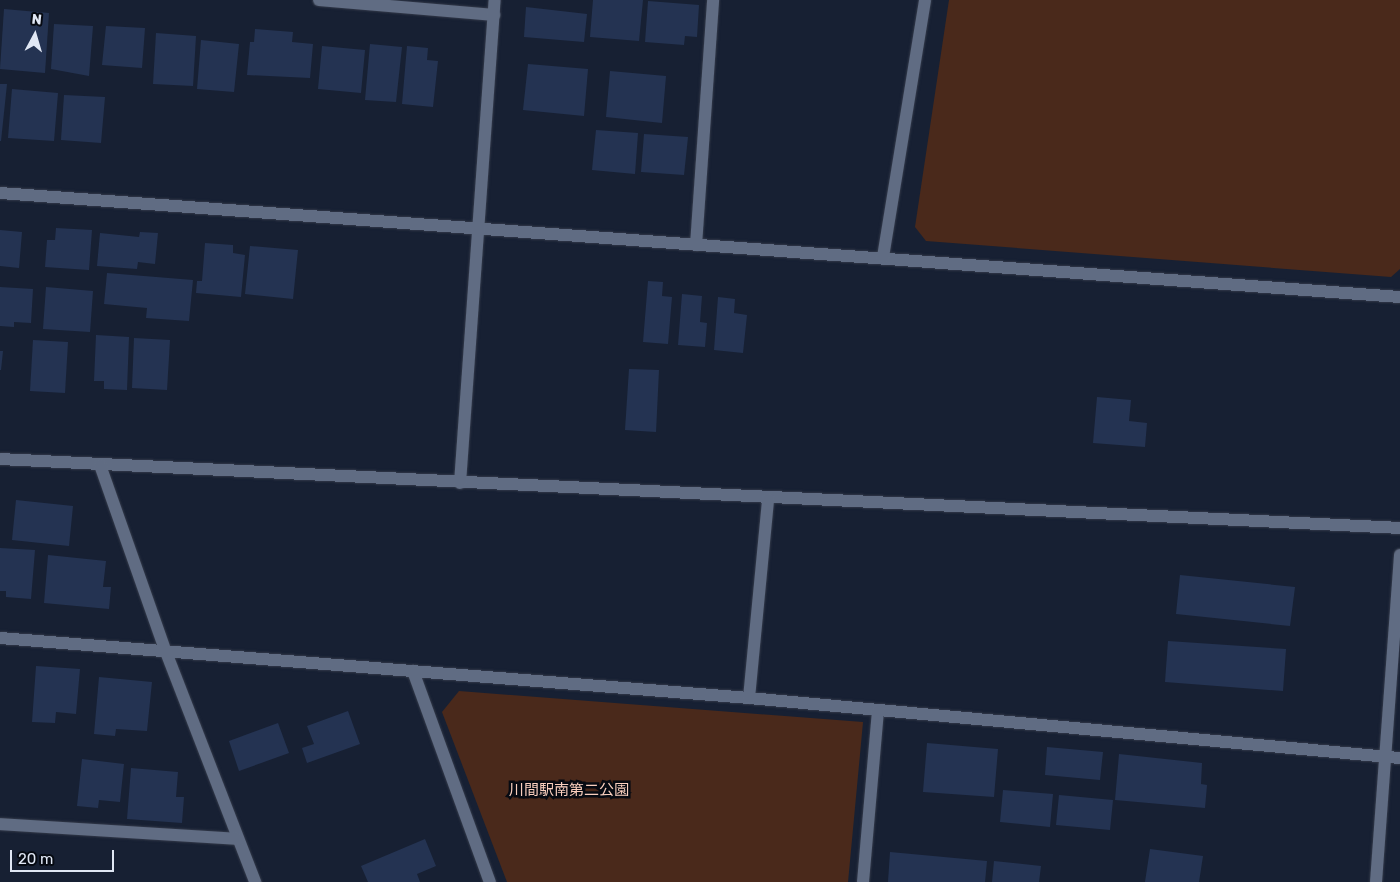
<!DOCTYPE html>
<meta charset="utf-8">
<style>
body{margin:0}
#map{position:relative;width:1400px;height:882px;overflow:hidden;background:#172033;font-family:Rubik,"Noto Sans JP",sans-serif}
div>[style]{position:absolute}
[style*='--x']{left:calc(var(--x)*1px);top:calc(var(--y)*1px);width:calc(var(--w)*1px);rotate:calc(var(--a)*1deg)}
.green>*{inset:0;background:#4a291b}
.building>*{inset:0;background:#243352}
.roads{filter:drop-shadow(0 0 1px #343a4a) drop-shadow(0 0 1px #343a4a)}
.service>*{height:12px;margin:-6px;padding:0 6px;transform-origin:6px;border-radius:6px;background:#606c83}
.minor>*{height:12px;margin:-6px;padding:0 6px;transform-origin:6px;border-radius:6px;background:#606c83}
span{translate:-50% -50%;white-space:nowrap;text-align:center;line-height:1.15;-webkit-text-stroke:5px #060a12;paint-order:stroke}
.park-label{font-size:15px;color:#facfbe}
.north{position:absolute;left:10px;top:10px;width:50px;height:50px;-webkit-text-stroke:4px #060a12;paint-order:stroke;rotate:6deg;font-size:14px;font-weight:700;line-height:20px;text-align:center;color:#e0e7f4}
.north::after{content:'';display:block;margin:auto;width:18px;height:22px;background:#e0e7f4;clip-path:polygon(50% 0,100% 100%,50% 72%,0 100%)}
.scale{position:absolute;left:10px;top:850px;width:104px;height:22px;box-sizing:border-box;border:2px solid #e0e7f4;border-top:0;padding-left:6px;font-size:15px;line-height:18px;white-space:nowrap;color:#e0e7f4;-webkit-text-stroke:4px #060a12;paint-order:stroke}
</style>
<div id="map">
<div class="green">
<i style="clip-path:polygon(949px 0,1400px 0,1400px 269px,1391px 277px,926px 241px,915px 227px)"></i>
<i style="clip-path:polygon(459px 691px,863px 722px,848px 882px,507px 882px,442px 712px)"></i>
</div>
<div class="building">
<i style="clip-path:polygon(593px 0,643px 0,639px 41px,590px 37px)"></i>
<i style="clip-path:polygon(648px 1px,699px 5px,697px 37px,685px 36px,684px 45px,645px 42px)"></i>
<i style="clip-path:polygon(526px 7px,587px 14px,584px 42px,524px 37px)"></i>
<i style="clip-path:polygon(4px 9px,49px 13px,45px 73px,0 69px)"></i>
<i style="clip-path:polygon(54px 24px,93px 26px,89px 76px,51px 69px)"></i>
<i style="clip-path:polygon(106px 26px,145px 28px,142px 68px,102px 65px)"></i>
<i style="clip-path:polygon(255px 29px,293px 32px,292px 42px,313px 44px,310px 78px,247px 75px,250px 42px,254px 42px)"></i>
<i style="clip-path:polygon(156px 33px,196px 36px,193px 86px,153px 84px)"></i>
<i style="clip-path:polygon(201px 40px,239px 44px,234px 92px,197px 89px)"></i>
<i style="clip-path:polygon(370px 44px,402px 47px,396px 102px,365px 100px)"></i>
<i style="clip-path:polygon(322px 46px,365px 50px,361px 93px,318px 89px)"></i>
<i style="clip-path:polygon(407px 46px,428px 48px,427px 60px,438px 61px,433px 107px,402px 104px)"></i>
<i style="clip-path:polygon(528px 64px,588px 69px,584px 116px,523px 110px)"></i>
<i style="clip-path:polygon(610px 71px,666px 76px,662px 123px,606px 117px)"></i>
<i style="clip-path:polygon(0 84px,7px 84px,1px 141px,0 141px)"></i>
<i style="clip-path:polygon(12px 89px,58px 93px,54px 141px,8px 138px)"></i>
<i style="clip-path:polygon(64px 95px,105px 97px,101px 143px,61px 140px)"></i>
<i style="clip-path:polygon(596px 130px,638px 133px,635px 174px,592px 170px)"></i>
<i style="clip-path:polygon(644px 134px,688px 137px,684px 175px,641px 172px)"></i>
<i style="clip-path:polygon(56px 228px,92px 230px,89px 270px,45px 267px,47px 240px,55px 240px)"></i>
<i style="clip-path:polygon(0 230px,22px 232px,19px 268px,0 266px)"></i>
<i style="clip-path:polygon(140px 232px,158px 233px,155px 264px,138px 262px,137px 269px,97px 266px,100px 233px,139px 237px)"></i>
<i style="clip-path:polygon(205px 243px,233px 245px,233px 253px,245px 255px,241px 297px,196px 293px,197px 281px,202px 281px)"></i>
<i style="clip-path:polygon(250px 246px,298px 250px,293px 299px,245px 294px)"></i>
<i style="clip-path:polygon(107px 273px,193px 280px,189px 321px,146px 318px,147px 308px,104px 304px)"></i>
<i style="clip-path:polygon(648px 281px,663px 282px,662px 296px,672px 297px,668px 344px,643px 342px)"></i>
<i style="clip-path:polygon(0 287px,33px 289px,31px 323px,14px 322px,14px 327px,0 326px)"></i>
<i style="clip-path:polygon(46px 287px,93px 291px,90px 332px,43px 329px)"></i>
<i style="clip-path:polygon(682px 294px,702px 296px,700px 322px,707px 323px,705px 347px,678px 345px)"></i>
<i style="clip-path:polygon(718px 297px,735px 299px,734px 313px,747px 315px,743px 353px,714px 350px)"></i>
<i style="clip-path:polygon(96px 335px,129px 337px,127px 390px,104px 389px,104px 381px,94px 381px)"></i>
<i style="clip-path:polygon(134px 338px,170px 340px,167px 390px,132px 388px)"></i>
<i style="clip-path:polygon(33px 340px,68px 342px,65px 393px,30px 391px)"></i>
<i style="clip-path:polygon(0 351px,3px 351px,1px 370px,0 370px)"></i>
<i style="clip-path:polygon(629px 369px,659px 370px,656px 432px,625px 430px)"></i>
<i style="clip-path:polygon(1097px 397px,1131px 400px,1129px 421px,1147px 423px,1145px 447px,1093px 443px)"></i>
<i style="clip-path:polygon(16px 500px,73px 506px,69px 546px,12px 540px)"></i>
<i style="clip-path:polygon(0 548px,35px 550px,31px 599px,6px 597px,6px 591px,0 591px)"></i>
<i style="clip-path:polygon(48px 555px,106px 561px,103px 587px,111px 587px,109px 609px,44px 603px)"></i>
<i style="clip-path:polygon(1180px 575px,1295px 587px,1290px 626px,1176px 614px)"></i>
<i style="clip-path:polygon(1168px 641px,1286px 649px,1283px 691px,1165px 682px)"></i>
<i style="clip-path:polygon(36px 666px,80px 669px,76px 714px,56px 712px,55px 723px,32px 722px)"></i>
<i style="clip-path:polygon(99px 677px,152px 682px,147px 731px,116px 729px,115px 736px,94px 734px)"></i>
<i style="clip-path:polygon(348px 711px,360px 744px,307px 763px,302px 748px,314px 744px,307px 726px)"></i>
<i style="clip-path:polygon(278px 723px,289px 753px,239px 771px,229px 741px)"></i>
<i style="clip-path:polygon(927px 743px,998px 749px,994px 797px,923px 792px)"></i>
<i style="clip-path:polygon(1047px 747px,1103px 752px,1100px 780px,1045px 775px)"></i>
<i style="clip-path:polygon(1119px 754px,1202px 763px,1201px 784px,1207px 785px,1205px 808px,1115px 800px)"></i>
<i style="clip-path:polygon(82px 759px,124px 764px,120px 802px,99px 800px,98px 808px,77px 806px)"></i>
<i style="clip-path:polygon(131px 768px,178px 772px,176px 797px,184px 797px,182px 823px,127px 819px)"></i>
<i style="clip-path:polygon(1003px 790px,1053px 794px,1050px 827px,1000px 822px)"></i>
<i style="clip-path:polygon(1059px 795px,1113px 800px,1110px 830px,1056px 825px)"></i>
<i style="clip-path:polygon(425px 839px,436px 866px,417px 874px,420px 882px,368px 882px,361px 866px)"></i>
<i style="clip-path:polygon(1150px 849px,1203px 856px,1199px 882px,1145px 882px)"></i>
<i style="clip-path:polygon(890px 852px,987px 861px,985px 882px,888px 882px)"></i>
<i style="clip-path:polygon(994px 861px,1041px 866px,1039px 882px,992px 882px)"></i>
</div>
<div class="roads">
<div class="service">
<i style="--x:696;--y:245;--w:246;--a:-86"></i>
<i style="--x:413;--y:671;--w:225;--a:70"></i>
</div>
<div class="minor">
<i style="--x:319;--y:0;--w:176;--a:4.9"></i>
<i style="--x:0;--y:193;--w:1404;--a:4.25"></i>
<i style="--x:883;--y:257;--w:260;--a:-80.7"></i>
<i style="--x:0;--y:459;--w:1402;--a:2.82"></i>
<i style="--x:100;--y:465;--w:198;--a:70.6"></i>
<i style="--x:166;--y:652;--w:247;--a:68.8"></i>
<i style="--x:460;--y:483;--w:484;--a:-85.9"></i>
<i style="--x:0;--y:638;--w:751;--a:4.58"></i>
<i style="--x:749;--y:698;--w:654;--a:5.27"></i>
<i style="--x:749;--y:698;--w:200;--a:-84.5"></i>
<i style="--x:0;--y:824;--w:238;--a:3.6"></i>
<i style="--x:863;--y:882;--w:172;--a:-85"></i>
<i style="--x:1376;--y:882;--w:328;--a:-85.8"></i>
</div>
</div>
<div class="park-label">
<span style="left:569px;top:791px">川間駅南第二公園</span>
</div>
<div class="north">N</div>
<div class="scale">20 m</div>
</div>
